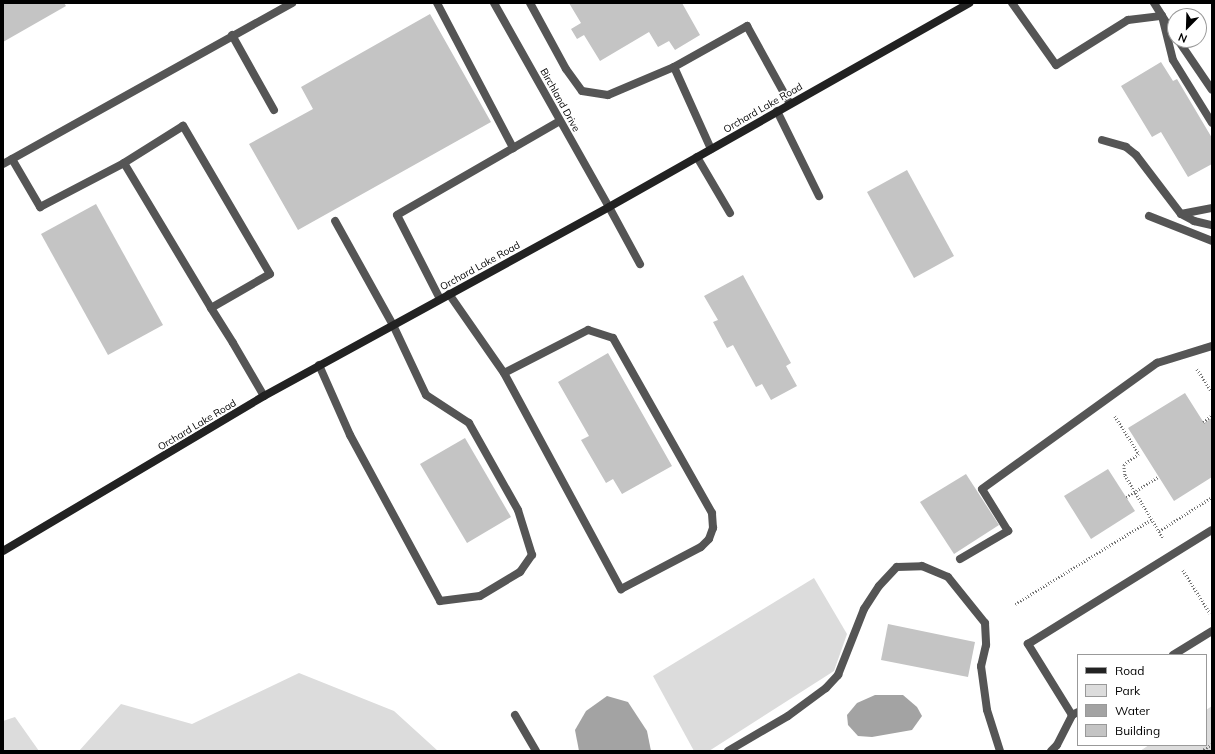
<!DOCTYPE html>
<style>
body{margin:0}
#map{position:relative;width:1215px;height:754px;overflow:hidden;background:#fff;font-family:Mulish,sans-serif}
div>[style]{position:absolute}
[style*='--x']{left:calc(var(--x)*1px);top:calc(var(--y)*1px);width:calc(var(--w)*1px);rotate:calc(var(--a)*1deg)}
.green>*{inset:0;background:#dcdcdc}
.water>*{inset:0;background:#a3a3a3}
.building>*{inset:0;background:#c4c4c4}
.path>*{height:2.5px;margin-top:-1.25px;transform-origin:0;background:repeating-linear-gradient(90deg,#777 0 1px,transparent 0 3px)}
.lane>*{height:8px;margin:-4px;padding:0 4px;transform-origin:4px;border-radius:4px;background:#555}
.street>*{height:8px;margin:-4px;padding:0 4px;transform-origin:4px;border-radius:4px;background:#555}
.secondary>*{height:8px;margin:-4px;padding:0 4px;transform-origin:4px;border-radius:4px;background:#222}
span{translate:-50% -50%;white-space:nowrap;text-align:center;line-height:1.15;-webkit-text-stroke:3.5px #fff;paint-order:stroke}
.street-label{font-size:10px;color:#000}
.frame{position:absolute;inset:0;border:4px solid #000;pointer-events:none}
.legend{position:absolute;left:1077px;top:654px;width:130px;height:92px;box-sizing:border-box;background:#fff;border:1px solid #999;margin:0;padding:5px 7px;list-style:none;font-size:12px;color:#000}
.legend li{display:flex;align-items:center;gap:8px;height:20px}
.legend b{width:20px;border:1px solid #999}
.north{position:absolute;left:1167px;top:8px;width:40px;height:40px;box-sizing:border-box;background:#fff;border:1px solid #999;border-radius:50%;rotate:203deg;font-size:11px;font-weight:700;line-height:16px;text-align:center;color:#000}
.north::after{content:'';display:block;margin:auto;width:14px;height:18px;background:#000;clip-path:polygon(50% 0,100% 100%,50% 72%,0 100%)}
</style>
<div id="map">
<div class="green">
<i style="clip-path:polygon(814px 578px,847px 634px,834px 671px,709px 751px,694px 751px,653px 676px)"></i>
<i style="clip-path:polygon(299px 673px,394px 711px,438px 751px,79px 751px,121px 704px,192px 724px)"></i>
<i style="clip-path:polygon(1212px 706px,1212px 751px,1140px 751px,1149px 745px,1206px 745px,1206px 710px)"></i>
<i style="clip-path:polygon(15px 717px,39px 751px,3px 751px,3px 721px)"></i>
</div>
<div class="water">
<i style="clip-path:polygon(875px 695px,903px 695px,917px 707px,922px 716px,912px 730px,872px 737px,858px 736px,848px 725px,847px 715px,857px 703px)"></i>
<i style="clip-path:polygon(607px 696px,628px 702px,647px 731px,651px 751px,579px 751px,575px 730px,586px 711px)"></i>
</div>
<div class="building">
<i style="clip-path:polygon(3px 3px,64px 3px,66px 6px,3px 42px)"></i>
<i style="clip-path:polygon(569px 3px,682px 3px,700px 35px,675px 50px,669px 41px,658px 47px,649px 32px,600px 61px,584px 35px,577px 39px,571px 29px,581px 23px)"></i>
<i style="clip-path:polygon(430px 14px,491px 122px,298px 230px,249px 144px,313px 109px,301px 87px)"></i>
<i style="clip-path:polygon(1161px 62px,1173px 81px,1177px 79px,1212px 138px,1212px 164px,1188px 177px,1161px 132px,1152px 137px,1121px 86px)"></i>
<i style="clip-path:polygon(907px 170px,954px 256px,914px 278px,867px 192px)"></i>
<i style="clip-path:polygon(96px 204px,163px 325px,108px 355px,41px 234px)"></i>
<i style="clip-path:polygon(743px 275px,791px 363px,786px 366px,797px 386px,771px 400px,762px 384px,756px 387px,733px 345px,727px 348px,713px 322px,718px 320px,704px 296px)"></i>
<i style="clip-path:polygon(608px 353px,672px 466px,622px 494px,613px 479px,606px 483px,581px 440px,589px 436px,558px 382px)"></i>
<i style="clip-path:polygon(1185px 393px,1204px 423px,1212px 418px,1212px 477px,1174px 501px,1128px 428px)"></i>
<i style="clip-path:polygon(465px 438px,511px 517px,467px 543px,420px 464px)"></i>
<i style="clip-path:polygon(1108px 469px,1135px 511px,1091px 539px,1064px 496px)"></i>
<i style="clip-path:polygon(966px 474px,999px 525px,954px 554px,920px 502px)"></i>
<i style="clip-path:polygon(888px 624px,975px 642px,968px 677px,881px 660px)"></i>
</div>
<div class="path">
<i style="--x:1197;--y:369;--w:27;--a:57"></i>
<i style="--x:1115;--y:416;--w:45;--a:57.7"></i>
<i style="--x:1139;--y:454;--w:19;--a:144"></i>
<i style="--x:1124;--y:465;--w:10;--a:84"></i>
<i style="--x:1125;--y:475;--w:74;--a:58.9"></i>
<i style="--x:1203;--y:422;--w:11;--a:-38"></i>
<i style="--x:1126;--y:497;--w:38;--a:-32"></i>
<i style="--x:1159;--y:531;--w:63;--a:-32.7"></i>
<i style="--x:1183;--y:570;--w:51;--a:57.9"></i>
<i style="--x:1015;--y:604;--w:161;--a:-31.8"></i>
<i style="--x:1201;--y:751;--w:13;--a:-32"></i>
</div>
<div class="lane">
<i style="--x:437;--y:3;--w:164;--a:62.3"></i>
<i style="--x:530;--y:3;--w:75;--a:61.4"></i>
<i style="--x:566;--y:69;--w:27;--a:54"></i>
<i style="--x:582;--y:91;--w:26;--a:9"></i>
<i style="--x:608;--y:95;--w:72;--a:-23"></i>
<i style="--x:674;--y:67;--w:84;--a:-29.3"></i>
<i style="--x:747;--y:26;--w:89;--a:61.1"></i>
<i style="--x:1012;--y:3;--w:76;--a:54.6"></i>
<i style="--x:1056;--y:65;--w:85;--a:-32"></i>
<i style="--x:1128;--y:20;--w:34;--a:-7"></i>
<i style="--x:1162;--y:16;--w:24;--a:57"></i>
<i style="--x:1154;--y:3;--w:15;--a:58"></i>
<i style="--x:1162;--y:16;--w:45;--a:76"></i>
<i style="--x:1173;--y:60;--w:74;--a:58.2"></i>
<i style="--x:232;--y:35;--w:86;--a:60.8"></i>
<i style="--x:1178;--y:40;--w:60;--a:55.8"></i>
<i style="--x:674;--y:67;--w:90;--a:65.7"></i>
<i style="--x:777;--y:111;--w:95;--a:63.7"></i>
<i style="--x:1102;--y:140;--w:25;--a:16"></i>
<i style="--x:1126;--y:147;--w:13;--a:39"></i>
<i style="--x:1136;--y:155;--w:74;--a:52.7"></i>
<i style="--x:1181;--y:214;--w:15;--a:28"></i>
<i style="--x:1194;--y:221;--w:18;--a:13"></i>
<i style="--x:697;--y:157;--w:65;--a:59.5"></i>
<i style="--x:12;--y:159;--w:56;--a:59.7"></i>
<i style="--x:40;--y:207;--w:95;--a:-27.6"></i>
<i style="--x:3;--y:164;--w:331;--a:-29.1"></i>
<i style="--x:609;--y:207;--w:65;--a:61.5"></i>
<i style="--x:1181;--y:214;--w:32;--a:-11"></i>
<i style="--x:1149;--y:216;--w:68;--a:21.6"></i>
<i style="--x:449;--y:294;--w:96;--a:55.2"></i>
<i style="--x:504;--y:373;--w:246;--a:61.6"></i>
<i style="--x:621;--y:589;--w:90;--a:-27.7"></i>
<i style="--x:701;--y:547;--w:11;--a:-45"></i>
<i style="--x:709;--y:539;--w:12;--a:-70"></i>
<i style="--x:713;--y:528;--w:15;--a:-94"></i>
<i style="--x:712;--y:513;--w:201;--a:-119.5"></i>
<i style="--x:613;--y:338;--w:26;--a:-162"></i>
<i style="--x:588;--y:330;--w:94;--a:152.9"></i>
<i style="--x:440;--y:299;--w:94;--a:-117.1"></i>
<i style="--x:397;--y:215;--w:188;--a:-30"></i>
<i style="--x:211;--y:308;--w:68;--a:-30"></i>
<i style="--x:270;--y:274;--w:172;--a:-120.4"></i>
<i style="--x:183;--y:126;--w:70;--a:147.9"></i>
<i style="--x:124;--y:163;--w:169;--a:59"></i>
<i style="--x:211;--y:308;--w:41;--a:57.8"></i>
<i style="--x:233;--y:343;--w:61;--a:59.7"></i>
<i style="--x:319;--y:365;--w:77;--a:66.1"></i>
<i style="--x:350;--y:435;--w:189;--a:61.5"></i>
<i style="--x:440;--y:601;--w:40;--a:-7.1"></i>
<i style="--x:480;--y:596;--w:47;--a:-31"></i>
<i style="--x:520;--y:572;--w:21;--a:-55"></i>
<i style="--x:532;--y:555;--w:47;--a:-107.3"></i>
<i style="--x:518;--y:510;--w:100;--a:-119.4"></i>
<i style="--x:469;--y:423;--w:51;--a:-146.9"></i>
<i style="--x:426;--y:395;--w:77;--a:-115.2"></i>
<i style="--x:393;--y:325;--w:119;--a:-119.1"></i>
<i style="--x:960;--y:559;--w:56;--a:-30.3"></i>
<i style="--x:1008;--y:531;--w:49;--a:-121.8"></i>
<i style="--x:982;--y:489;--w:216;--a:-35.8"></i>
<i style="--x:1157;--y:363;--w:58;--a:-17.2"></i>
<i style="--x:1173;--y:655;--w:46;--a:-31.6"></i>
<i style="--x:1078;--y:712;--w:7;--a:153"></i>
<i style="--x:1072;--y:715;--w:84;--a:-121.8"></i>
<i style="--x:1028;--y:644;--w:216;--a:-31.8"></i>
<i style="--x:515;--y:715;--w:42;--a:59.7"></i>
<i style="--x:728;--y:751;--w:69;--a:-30.3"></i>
<i style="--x:788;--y:716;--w:47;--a:-36.4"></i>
<i style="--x:826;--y:688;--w:18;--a:-47"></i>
<i style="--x:838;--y:675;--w:71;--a:-68.5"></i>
<i style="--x:864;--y:609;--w:27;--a:-57"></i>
<i style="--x:879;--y:586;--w:26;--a:-47"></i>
<i style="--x:897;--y:567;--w:25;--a:-2"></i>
<i style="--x:922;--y:566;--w:28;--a:23"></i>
<i style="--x:948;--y:577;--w:59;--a:51.2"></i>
<i style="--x:985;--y:623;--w:22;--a:87"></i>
<i style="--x:986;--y:645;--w:22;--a:103"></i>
<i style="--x:981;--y:666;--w:44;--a:82.2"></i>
<i style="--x:987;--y:710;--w:43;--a:72.4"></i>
<i style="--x:1051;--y:751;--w:8;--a:-45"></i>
<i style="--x:1057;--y:745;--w:34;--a:-63"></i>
</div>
<div class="street">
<i style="--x:494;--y:3;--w:234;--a:60.6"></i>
</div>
<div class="secondary">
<i style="--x:3;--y:551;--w:304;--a:-30.7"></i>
<i style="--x:264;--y:396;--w:393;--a:-28.7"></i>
<i style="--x:609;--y:207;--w:414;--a:-29.5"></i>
</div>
<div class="street-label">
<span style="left:560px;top:100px;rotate:61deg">Birchland Drive</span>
<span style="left:763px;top:108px;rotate:-30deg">Orchard Lake Road</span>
<span style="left:480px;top:266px;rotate:-29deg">Orchard Lake Road</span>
<span style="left:197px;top:425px;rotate:-31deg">Orchard Lake Road</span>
</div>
<div class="frame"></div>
<ul class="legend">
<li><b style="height:5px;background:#222"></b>Road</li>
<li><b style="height:11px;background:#dcdcdc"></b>Park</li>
<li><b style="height:11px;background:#a3a3a3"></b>Water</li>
<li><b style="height:11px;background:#c4c4c4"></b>Building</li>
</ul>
<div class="north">N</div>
</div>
